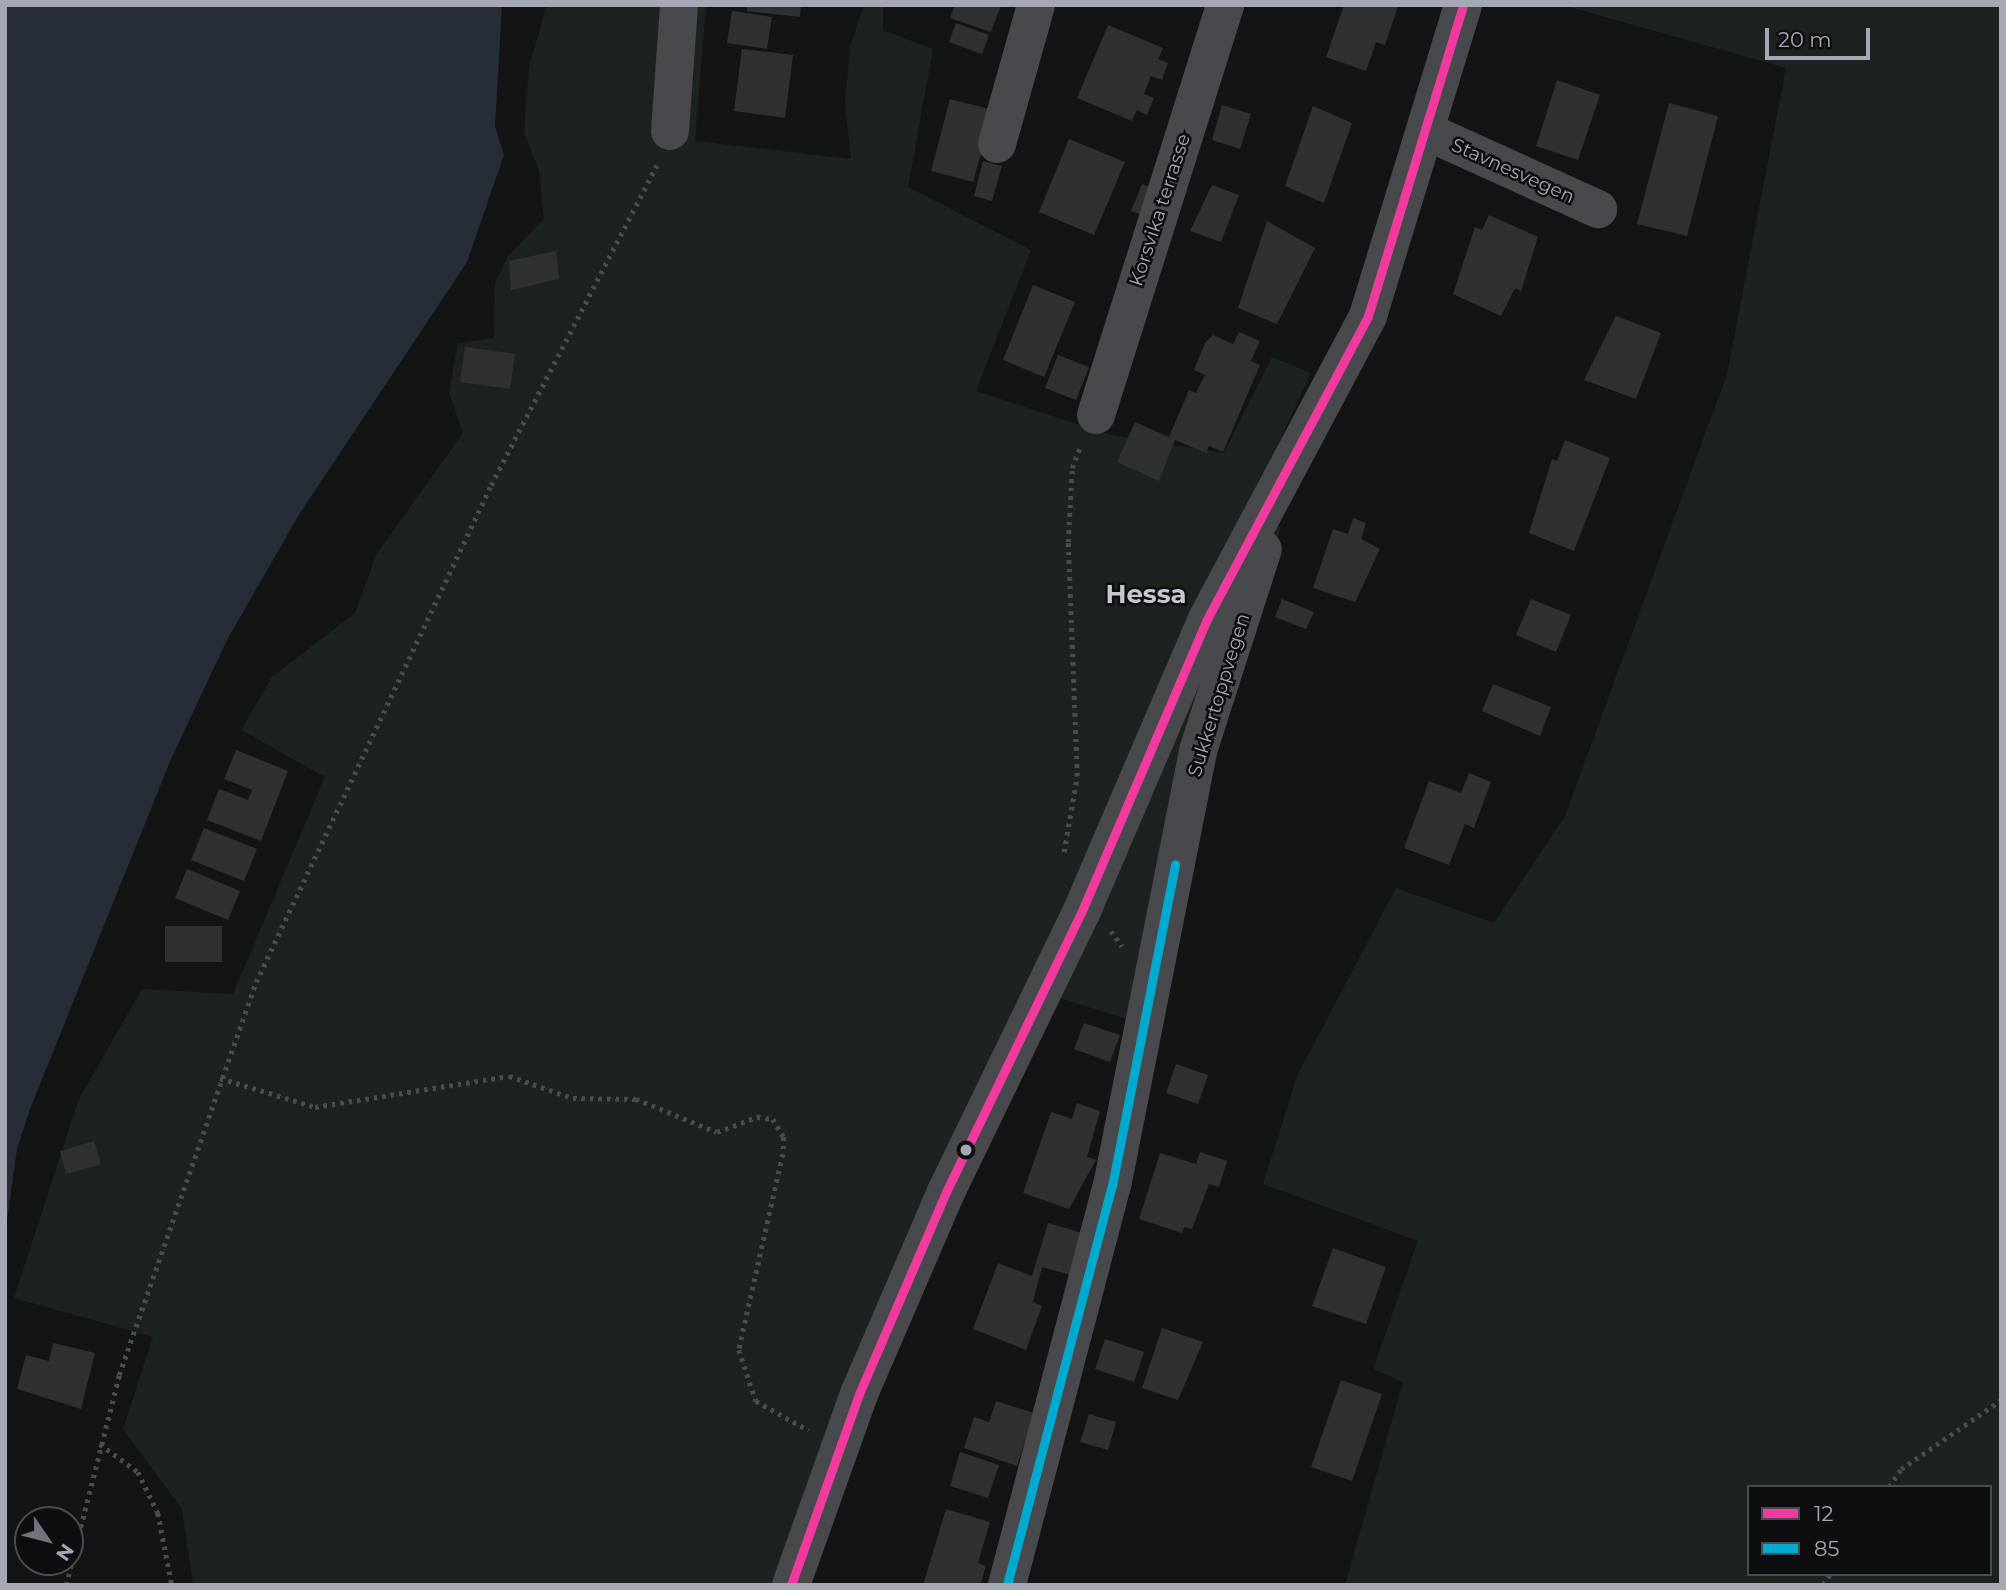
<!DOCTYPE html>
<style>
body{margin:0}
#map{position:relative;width:2006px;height:1590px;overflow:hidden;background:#141414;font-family:Montserrat,sans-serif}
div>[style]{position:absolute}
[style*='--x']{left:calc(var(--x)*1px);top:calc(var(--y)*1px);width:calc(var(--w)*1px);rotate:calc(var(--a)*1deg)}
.green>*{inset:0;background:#1c231e}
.water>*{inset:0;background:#272d36}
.building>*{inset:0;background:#303032}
.path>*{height:4.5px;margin-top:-2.25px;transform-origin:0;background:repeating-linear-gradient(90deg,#4a4a4f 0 3.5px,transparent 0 8.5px)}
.minor>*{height:38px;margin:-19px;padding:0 19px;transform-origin:19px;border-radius:19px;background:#48494d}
.bus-1>*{height:9px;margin:-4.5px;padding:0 4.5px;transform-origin:4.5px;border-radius:4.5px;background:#f13a9d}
.bus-2>*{height:9px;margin:-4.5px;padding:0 4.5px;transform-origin:4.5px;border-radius:4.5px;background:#00a9ce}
.dots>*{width:19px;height:19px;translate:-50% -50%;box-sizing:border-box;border:4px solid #0e0e10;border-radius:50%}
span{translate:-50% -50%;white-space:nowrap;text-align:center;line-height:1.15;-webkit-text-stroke:5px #0e0e10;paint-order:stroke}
.street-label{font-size:19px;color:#a5a7b5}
.district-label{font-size:26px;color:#c6c7d1;font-weight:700}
.frame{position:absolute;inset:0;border:7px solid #a5a7b5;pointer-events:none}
.legend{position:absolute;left:1747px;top:1485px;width:245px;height:91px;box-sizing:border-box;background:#0e0e10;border:2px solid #4a4b52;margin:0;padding:9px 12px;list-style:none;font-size:21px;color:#a5a7b5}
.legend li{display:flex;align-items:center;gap:14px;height:35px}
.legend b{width:35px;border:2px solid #4a4b52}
.north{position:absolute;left:14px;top:1506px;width:70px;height:70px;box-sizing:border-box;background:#0e0e10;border:2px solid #4a4b52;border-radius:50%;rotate:125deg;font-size:19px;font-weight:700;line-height:28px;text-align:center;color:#a5a7b5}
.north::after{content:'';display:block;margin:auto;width:24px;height:32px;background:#72747d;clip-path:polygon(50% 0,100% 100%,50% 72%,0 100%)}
.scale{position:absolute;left:1765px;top:28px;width:105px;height:32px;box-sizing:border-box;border:4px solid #a5a7b5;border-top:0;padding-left:9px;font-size:21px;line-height:24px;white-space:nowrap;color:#a5a7b5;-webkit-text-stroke:5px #0e0e10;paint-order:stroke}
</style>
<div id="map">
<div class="green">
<i style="clip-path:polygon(547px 5px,706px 5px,695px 141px,851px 159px,845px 104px,850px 47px,864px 5px,883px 5px,883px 30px,933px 49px,908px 187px,1031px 250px,976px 391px,1111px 435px,1224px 453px,1272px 357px,1311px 373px,1244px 518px,1281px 526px,1209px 762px,1156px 1028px,1030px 989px,779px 1585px,193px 1585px,182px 1509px,123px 1429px,153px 1337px,14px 1298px,78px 1101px,142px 989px,233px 994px,325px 777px,241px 730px,272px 677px,355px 613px,376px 555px,463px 433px,449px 393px,458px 343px,494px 338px,495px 283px,508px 256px,544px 219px,539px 170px,524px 133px,529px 66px)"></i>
<i style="clip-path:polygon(evenodd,1563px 5px,2001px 5px,2001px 1585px,1345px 1585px,1403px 1382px,1373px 1369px,1418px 1241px,1263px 1184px,1297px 1076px,1396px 888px,1494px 923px,1565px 816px,1727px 374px,1786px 68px,1563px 5px,1749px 1487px,1990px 1487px,1990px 1574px,1749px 1574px,1749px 1487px)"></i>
</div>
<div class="water">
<i style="clip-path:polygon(5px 5px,502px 5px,495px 126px,504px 155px,467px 262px,300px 513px,227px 640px,171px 759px,30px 1109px,17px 1149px,5px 1234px)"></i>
</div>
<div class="building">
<i style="clip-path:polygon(747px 5px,801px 5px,800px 17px,747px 11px)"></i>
<i style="clip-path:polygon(955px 5px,1001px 5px,991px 32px,950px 18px)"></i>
<i style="clip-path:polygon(1344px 5px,1398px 6px,1385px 45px,1376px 42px,1366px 71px,1326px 57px)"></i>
<i style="clip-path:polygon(732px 11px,772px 17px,767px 49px,727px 43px)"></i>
<i style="clip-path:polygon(956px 23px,989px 35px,982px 54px,949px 42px)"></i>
<i style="clip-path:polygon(1108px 25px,1163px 48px,1158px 59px,1168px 63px,1162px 80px,1151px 76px,1144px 94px,1154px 98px,1147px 115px,1137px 110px,1132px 121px,1077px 98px)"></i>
<i style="clip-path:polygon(742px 49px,793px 55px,785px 118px,734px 111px)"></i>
<i style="clip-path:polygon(1557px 80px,1600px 95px,1578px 160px,1536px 146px)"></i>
<i style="clip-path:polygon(950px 99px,993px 110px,973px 182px,931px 171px)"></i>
<i style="clip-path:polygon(1669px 103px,1718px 116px,1687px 236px,1637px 224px)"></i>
<i style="clip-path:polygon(1222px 105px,1251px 114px,1240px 149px,1212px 140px)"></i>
<i style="clip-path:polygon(1313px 106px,1352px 123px,1324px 203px,1285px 186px)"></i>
<i style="clip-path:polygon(1069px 139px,1125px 162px,1094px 235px,1039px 212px)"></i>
<i style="clip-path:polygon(983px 161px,1002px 166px,992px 201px,974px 196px)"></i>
<i style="clip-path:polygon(1142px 184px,1155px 189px,1145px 216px,1131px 211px)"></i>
<i style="clip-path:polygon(1212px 185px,1239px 195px,1221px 242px,1190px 231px)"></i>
<i style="clip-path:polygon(1489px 215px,1538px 237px,1521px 291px,1515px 288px,1501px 316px,1453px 294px,1475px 227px,1482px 230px)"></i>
<i style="clip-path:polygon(1267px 221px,1315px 248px,1277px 324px,1238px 308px)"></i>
<i style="clip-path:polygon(556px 251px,559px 279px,511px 290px,509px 261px)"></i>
<i style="clip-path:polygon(1033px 285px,1075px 302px,1044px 377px,1003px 360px)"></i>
<i style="clip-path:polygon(1616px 316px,1661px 333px,1636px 399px,1584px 380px)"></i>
<i style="clip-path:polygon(1239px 332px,1260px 341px,1251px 361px,1260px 365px,1223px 452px,1209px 446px,1206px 453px,1175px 440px,1159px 481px,1117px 462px,1135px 422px,1169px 437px,1189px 390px,1196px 393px,1205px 375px,1194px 370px,1205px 343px,1213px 335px,1233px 344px)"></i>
<i style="clip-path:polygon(465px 347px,515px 354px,510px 389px,460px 382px)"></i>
<i style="clip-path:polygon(1058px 355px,1089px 367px,1076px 400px,1045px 388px)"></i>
<i style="clip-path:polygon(1565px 440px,1610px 458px,1574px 551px,1529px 533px,1552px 459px,1557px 461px)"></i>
<i style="clip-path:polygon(1353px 518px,1366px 523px,1361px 539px,1380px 549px,1355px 602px,1313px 588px,1333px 529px,1348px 534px)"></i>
<i style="clip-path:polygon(1282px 599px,1314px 612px,1306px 629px,1275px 617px)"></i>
<i style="clip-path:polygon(1531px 599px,1571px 615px,1556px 652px,1516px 635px)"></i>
<i style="clip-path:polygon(1493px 684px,1551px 707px,1540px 736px,1482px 711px)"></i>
<i style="clip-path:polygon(236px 750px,288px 771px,261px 841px,207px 820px,219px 789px,248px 800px,252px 790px,224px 779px)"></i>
<i style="clip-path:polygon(1469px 773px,1491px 782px,1474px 828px,1465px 824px,1449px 865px,1404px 848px,1429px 781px,1461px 793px)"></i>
<i style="clip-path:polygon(204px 828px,257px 849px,244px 881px,191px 860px)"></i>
<i style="clip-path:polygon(187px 869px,240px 891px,228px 920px,175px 898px)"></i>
<i style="clip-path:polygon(165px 926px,222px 926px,222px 962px,165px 962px)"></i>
<i style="clip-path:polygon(1084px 1023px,1120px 1035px,1110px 1062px,1074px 1049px)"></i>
<i style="clip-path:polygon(1176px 1064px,1208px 1075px,1198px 1104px,1166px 1093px)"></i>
<i style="clip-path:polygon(1077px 1103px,1100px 1111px,1087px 1157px,1096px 1160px,1069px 1209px,1023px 1193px,1051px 1112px,1072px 1119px)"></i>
<i style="clip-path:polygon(94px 1141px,101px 1164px,66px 1174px,60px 1151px)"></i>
<i style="clip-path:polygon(1200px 1152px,1227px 1161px,1219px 1187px,1209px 1184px,1192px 1229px,1184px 1227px,1182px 1233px,1139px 1219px,1160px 1153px,1196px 1164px)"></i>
<i style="clip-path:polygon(1048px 1223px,1086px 1234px,1074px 1276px,1042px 1267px,1033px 1302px,1042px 1306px,1026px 1350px,973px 1329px,998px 1263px,1032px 1276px)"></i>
<i style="clip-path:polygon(1333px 1248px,1386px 1267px,1366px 1324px,1312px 1306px)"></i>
<i style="clip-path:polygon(1162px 1328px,1203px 1342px,1178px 1400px,1142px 1388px)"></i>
<i style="clip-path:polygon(1105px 1339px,1144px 1352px,1134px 1382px,1095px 1369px)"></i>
<i style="clip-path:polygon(53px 1343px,95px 1353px,81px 1409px,17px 1389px,26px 1355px,49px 1361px)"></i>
<i style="clip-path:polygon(1341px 1380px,1382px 1394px,1352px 1481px,1311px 1467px)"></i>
<i style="clip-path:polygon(996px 1401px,1034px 1413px,1017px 1466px,964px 1448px,974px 1417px,989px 1422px)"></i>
<i style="clip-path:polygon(1089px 1414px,1116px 1422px,1108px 1450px,1080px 1442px)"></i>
<i style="clip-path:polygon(960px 1452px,999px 1465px,988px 1498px,950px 1486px)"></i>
<i style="clip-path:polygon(946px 1509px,990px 1522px,978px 1563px,986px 1566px,980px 1585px,923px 1585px)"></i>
</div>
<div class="path">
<i style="--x:1064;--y:852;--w:77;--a:-80.3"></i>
<i style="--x:1077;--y:776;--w:234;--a:-92.2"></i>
<i style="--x:1068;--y:542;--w:74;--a:-86.9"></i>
<i style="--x:1072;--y:468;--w:22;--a:-69"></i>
<i style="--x:1111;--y:931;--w:19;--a:54"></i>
<i style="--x:220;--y:1078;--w:99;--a:17"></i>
<i style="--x:315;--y:1107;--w:196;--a:-9.1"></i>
<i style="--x:509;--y:1076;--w:68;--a:19"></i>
<i style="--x:573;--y:1098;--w:63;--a:0.9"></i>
<i style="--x:636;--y:1099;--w:87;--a:22.2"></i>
<i style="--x:717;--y:1132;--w:43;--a:-20.6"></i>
<i style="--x:757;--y:1117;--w:16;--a:7"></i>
<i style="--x:773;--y:1119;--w:21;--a:59"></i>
<i style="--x:784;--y:1137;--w:17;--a:93"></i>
<i style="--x:783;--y:1154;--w:201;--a:102.7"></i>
<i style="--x:739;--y:1350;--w:54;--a:71.6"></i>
<i style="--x:756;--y:1401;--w:60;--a:29.1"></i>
<i style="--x:100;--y:1444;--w:47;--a:36.4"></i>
<i style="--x:138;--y:1472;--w:46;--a:64"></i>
<i style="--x:158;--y:1513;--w:73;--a:79"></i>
<i style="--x:1889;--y:1487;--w:22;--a:-56"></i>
<i style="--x:1901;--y:1469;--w:121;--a:-34.6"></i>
<i style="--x:66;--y:1585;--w:217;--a:-75.8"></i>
<i style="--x:119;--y:1375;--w:416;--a:-70.8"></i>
<i style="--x:256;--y:982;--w:550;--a:-64.69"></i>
<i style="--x:491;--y:485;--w:360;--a:-62.6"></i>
<i style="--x:1823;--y:1585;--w:13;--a:-58"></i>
</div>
<div class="minor">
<i style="--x:670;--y:131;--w:126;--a:-85.9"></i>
<i style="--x:1428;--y:132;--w:187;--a:24.4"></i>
<i style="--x:997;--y:144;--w:144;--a:-74.3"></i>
<i style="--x:1096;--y:415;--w:430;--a:-72.5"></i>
<i style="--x:791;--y:1585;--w:203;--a:-70.4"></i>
<i style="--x:859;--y:1394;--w:220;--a:-66.7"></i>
<i style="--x:946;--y:1192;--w:310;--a:-64.2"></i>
<i style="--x:1081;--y:913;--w:318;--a:-66.8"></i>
<i style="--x:1206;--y:621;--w:345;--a:-62"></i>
<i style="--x:1368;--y:316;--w:325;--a:-73"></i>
<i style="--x:1007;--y:1585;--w:413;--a:-75.3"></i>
<i style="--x:1112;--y:1186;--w:443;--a:-78.8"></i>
<i style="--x:1198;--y:751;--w:212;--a:-72.2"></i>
</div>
<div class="bus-1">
<i style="--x:791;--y:1585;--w:203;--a:-70.4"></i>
<i style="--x:859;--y:1394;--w:220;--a:-66.7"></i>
<i style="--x:946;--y:1192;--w:310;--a:-64.2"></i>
<i style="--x:1081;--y:913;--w:318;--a:-66.8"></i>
<i style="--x:1206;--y:621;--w:345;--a:-62"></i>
<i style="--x:1368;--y:316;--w:325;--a:-73"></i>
</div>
<div class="bus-2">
<i style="--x:1007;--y:1585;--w:413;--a:-75.3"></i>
<i style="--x:1112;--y:1186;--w:328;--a:-78.9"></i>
</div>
<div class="dots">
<i style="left:966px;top:1150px;background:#a5a7b5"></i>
</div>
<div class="street-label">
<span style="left:1513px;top:171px;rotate:24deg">Stavnesvegen</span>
<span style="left:1160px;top:210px;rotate:-72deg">Korsvika terrasse</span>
<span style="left:1219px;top:695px;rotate:-73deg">Sukkertoppvegen</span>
</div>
<div class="district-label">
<span style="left:1146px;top:595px">Hessa</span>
</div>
<div class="frame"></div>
<ul class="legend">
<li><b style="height:9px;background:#f13a9d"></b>12</li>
<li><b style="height:9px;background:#00a9ce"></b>85</li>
</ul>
<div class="north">N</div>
<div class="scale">20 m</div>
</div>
